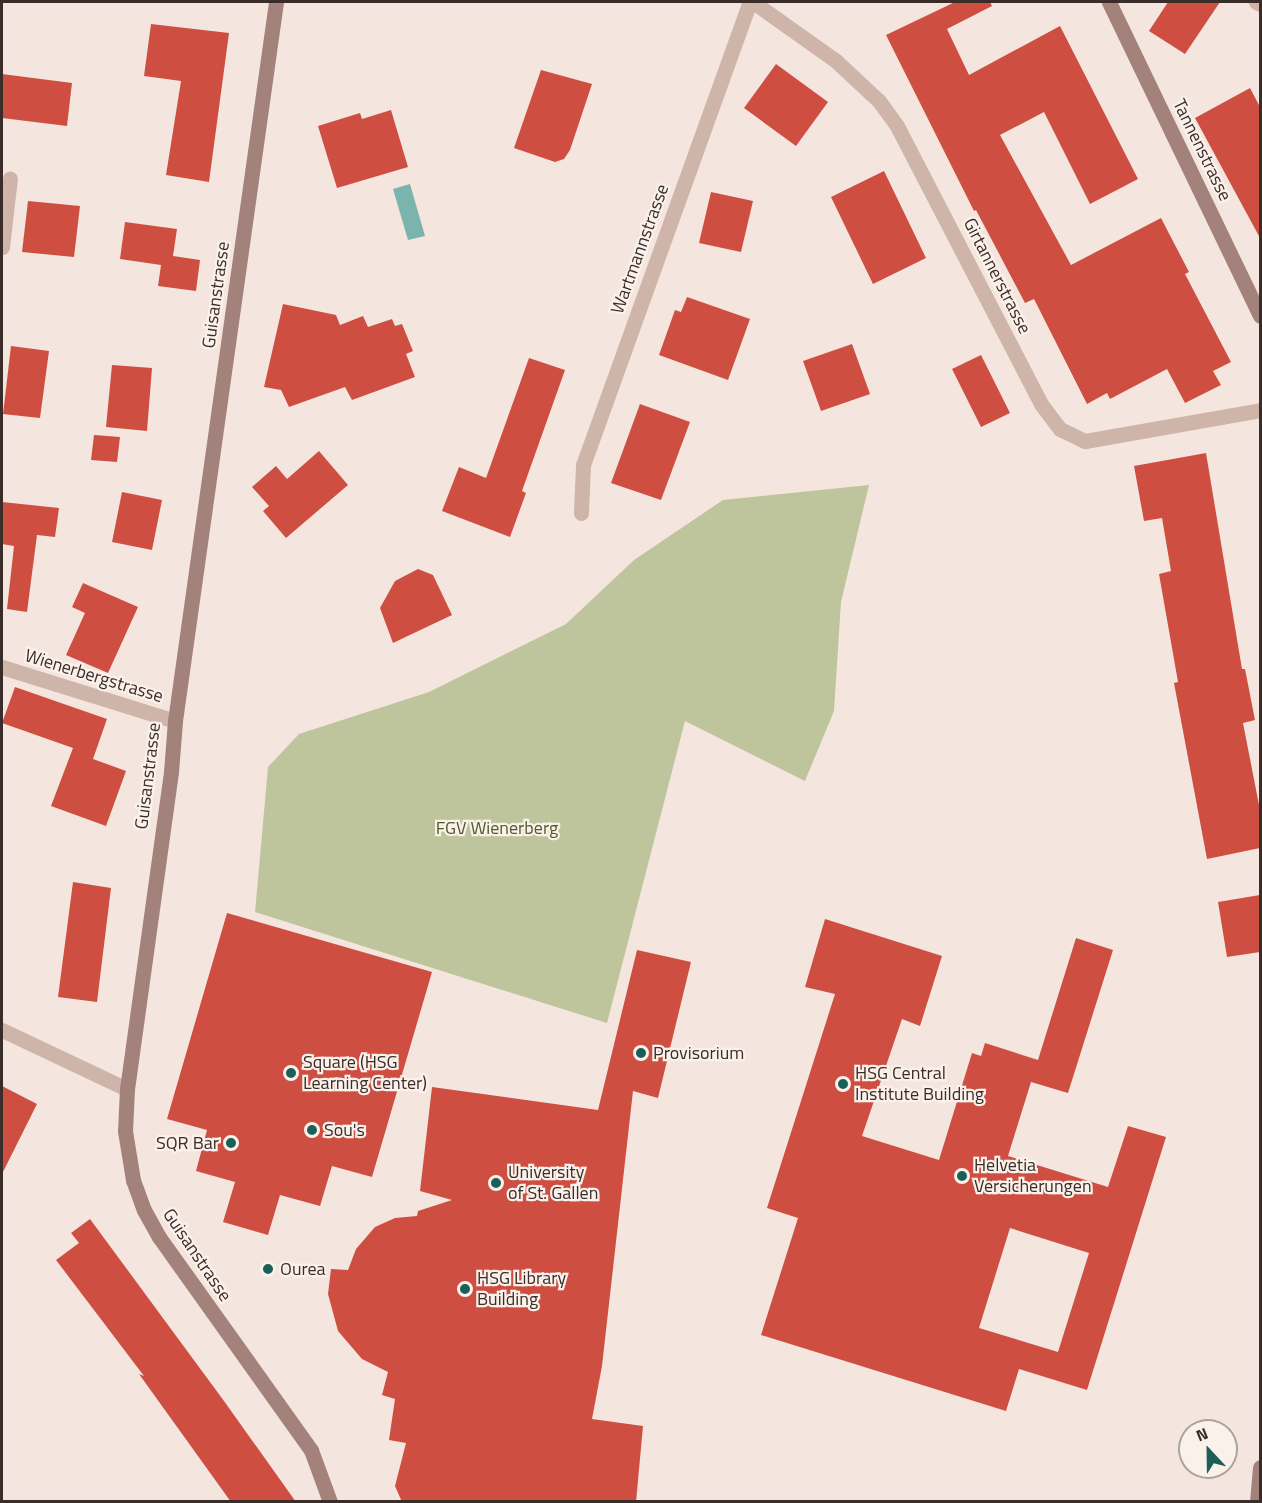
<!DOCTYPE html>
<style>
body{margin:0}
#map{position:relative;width:1262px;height:1503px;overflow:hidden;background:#f4e6de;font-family:"Titillium Web",sans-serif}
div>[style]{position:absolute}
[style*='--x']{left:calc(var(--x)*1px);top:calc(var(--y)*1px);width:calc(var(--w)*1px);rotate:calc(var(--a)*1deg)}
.green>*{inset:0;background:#bec59c}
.water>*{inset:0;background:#7bb4ad}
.building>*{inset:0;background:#ce4f42}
.street>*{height:15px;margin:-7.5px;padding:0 7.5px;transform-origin:7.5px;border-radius:7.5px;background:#ceb4a9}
.secondary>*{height:15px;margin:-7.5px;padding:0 7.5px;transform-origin:7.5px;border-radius:7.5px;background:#a2827a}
.dots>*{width:16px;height:16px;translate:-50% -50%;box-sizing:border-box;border:3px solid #fbf1eb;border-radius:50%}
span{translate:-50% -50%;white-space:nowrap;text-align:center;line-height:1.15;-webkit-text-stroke:4.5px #fbf1eb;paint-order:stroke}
.street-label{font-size:18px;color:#3a2c29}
.park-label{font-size:18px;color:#505a2b}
.poi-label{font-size:18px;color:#3a2c29}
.left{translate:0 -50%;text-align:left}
.right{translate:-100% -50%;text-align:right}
.frame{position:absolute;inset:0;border:3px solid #3a2c29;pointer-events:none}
.north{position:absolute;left:1178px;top:1419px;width:60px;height:60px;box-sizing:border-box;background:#fbf1eb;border:2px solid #aea29d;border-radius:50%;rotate:338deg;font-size:16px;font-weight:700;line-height:24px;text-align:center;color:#3a2c29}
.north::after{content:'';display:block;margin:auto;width:21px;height:27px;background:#1b5f59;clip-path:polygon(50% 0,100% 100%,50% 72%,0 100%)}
</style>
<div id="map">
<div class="green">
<i style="clip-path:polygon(869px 485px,841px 602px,834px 711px,805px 781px,685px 721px,607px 1023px,255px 912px,268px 767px,299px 734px,429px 692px,566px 624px,634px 560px,723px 500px)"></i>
</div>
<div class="water">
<i style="clip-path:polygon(410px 184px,425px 236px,408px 240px,393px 189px)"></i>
</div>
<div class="building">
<i style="clip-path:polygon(955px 2px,990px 2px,992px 6px,947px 29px,969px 75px,1060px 26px,1138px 179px,1090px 204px,1044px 112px,1000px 135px,1071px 265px,1161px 218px,1189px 272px,1185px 274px,1231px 362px,1213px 371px,1221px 385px,1185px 403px,1167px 369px,1110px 399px,1107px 393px,1087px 404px,1034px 299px,1025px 303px,976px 210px,974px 211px,886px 35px)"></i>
<i style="clip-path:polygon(1168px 2px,1220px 2px,1185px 54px,1149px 31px)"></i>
<i style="clip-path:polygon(151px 24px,229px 33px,209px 182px,166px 175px,181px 81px,144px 76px)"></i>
<i style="clip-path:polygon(776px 64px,828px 102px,796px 146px,744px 108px)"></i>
<i style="clip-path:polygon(541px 70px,592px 84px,570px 150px,564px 159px,555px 162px,514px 148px)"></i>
<i style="clip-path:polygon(2px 74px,72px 83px,67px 126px,2px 118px)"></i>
<i style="clip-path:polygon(1250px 88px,1260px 107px,1260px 238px,1195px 118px)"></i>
<i style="clip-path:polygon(391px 110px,408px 167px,337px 188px,318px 126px,360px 113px,362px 119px)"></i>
<i style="clip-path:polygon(884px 171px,926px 258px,873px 284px,831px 197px)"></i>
<i style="clip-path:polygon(711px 192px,753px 201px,741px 252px,699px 243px)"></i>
<i style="clip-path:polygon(28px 201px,80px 206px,74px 257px,22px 252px)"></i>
<i style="clip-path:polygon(125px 222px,177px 229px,173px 256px,200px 260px,196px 291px,158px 286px,161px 265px,120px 259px)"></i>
<i style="clip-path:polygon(687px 297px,750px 319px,728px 380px,659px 355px,675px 310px,681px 312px)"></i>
<i style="clip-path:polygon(283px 304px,336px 315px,340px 325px,363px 316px,368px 327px,392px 319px,395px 326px,402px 324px,413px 351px,406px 354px,415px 377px,352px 400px,345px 387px,289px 407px,281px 390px,264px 387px)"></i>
<i style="clip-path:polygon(852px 344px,870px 394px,821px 411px,803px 361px)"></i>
<i style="clip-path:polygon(11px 346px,49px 351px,40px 418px,3px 414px)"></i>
<i style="clip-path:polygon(981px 355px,1010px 413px,981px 427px,952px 369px)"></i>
<i style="clip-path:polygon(529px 358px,565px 370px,522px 491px,526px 493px,510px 537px,442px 511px,459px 467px,486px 478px)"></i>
<i style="clip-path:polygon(112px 365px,152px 368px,147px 431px,106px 427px)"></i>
<i style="clip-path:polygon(640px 404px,690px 422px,661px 500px,611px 483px)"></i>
<i style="clip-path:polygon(94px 435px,120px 437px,117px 462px,91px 460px)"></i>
<i style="clip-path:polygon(319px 451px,348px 485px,286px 538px,263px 511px,269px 506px,252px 487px,276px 466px,287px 479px)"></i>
<i style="clip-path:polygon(1206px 453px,1242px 669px,1245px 669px,1255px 720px,1243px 723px,1260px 810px,1260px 848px,1207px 859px,1174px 683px,1178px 682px,1159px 574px,1171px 571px,1162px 518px,1144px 521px,1134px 466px)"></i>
<i style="clip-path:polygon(122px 492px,162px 500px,152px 550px,112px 542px)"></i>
<i style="clip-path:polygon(2px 502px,59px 508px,55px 537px,37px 535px,27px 612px,7px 609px,14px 546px,2px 544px)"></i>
<i style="clip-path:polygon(418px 569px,433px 575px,452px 615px,393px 643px,380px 608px,395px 581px)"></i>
<i style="clip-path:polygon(83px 583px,138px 607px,108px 673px,66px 655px,85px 613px,72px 607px)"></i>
<i style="clip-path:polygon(15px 687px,107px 719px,93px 759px,126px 771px,106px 826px,51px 806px,73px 748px,2px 723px)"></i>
<i style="clip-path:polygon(73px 882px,111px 888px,97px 1002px,58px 997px)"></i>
<i style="clip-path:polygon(1260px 895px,1260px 952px,1227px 957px,1218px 902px)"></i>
<i style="clip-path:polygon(227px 913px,432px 972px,372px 1177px,332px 1166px,320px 1206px,280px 1195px,268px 1235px,223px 1222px,235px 1182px,196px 1171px,207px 1130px,167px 1119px)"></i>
<i style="clip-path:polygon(evenodd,825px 919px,942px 956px,920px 1026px,902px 1019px,862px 1136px,939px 1160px,972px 1053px,981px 1056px,985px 1043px,1038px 1060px,1076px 938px,1113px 950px,1068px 1093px,1031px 1082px,1008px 1156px,1108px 1187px,1128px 1126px,1166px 1137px,1087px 1390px,1019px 1369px,1006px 1411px,761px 1335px,798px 1218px,767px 1208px,835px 994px,805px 987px,825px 919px,1010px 1228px,1089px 1253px,1058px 1352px,979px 1328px,1010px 1228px)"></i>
<i style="clip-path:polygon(637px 950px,691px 962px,658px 1098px,633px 1091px,602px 1366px,592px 1419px,643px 1426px,636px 1502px,402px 1502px,395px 1486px,406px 1443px,389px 1440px,395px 1399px,382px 1395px,388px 1372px,362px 1359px,338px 1331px,328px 1294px,331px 1269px,348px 1270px,356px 1249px,375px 1227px,395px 1218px,417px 1216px,418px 1211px,452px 1200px,420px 1191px,432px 1087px,598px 1110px)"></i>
<i style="clip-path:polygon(2px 1086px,37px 1104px,2px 1174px)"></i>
<i style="clip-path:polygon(90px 1219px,224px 1401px,296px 1502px,231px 1502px,139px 1374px,144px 1376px,56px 1260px,79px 1243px,71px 1233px)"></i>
</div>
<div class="street">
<i style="--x:753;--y:2;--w:100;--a:35.3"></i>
<i style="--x:835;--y:60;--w:60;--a:43"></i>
<i style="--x:879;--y:101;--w:31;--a:54"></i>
<i style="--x:897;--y:126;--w:313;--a:62.6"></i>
<i style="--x:1041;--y:404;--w:31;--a:53"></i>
<i style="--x:1060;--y:429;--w:28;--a:26"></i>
<i style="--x:1085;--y:441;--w:178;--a:-10"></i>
<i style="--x:1256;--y:2;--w:4;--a:27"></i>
<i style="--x:2;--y:247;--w:69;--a:-83.4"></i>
<i style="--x:581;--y:513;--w:48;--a:-87.6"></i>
<i style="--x:583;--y:465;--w:492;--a:-70.2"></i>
<i style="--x:2;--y:667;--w:181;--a:17.3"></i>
<i style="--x:2;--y:1030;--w:138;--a:25.3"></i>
</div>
<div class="secondary">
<i style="--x:276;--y:2;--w:726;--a:98"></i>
<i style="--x:175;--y:721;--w:51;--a:94.5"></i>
<i style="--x:171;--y:772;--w:320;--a:97.9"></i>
<i style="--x:127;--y:1089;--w:42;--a:92.7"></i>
<i style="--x:125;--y:1131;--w:50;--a:80.7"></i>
<i style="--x:133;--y:1180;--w:32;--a:70"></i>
<i style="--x:144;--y:1210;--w:31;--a:61"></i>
<i style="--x:159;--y:1237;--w:262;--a:54.5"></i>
<i style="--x:311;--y:1450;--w:55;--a:69.9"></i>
<i style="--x:1109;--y:2;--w:348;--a:64.3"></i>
<i style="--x:1257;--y:1502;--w:35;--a:-85"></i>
</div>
<div class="dots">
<i style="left:641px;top:1053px;background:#1b5f59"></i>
<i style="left:291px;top:1073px;background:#1b5f59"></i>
<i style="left:843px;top:1084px;background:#1b5f59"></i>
<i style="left:312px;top:1130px;background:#1b5f59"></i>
<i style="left:231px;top:1143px;background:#1b5f59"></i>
<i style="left:962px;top:1176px;background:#1b5f59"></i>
<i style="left:496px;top:1183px;background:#1b5f59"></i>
<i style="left:268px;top:1269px;background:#1b5f59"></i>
<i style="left:465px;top:1289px;background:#1b5f59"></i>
</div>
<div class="street-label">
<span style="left:1202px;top:150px;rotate:64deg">Tannenstrasse</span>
<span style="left:640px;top:249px;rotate:-70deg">Wartmannstrasse</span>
<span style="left:997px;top:276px;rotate:63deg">Girtannerstrasse</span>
<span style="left:216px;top:295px;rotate:-82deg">Guisanstrasse</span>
<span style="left:94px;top:676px;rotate:17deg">Wienerbergstrasse</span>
<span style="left:148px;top:776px;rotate:-83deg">Guisanstrasse</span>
<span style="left:197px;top:1255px;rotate:56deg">Guisanstrasse</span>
</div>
<div class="park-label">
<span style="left:497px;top:828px">FGV Wienerberg</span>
</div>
<div class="poi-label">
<span class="left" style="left:653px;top:1053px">Provisorium</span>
<span class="left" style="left:303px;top:1073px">Square (HSG<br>Learning Center)</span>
<span class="left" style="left:855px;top:1084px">HSG Central<br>Institute Building</span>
<span class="left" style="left:324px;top:1130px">Sou's</span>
<span class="right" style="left:219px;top:1143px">SQR Bar</span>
<span class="left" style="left:974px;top:1176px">Helvetia<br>Versicherungen</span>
<span class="left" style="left:508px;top:1183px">University<br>of St. Gallen</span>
<span class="left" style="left:280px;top:1269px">Ourea</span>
<span class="left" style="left:477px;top:1289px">HSG Library<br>Building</span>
</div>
<div class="frame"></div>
<div class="north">N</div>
</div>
